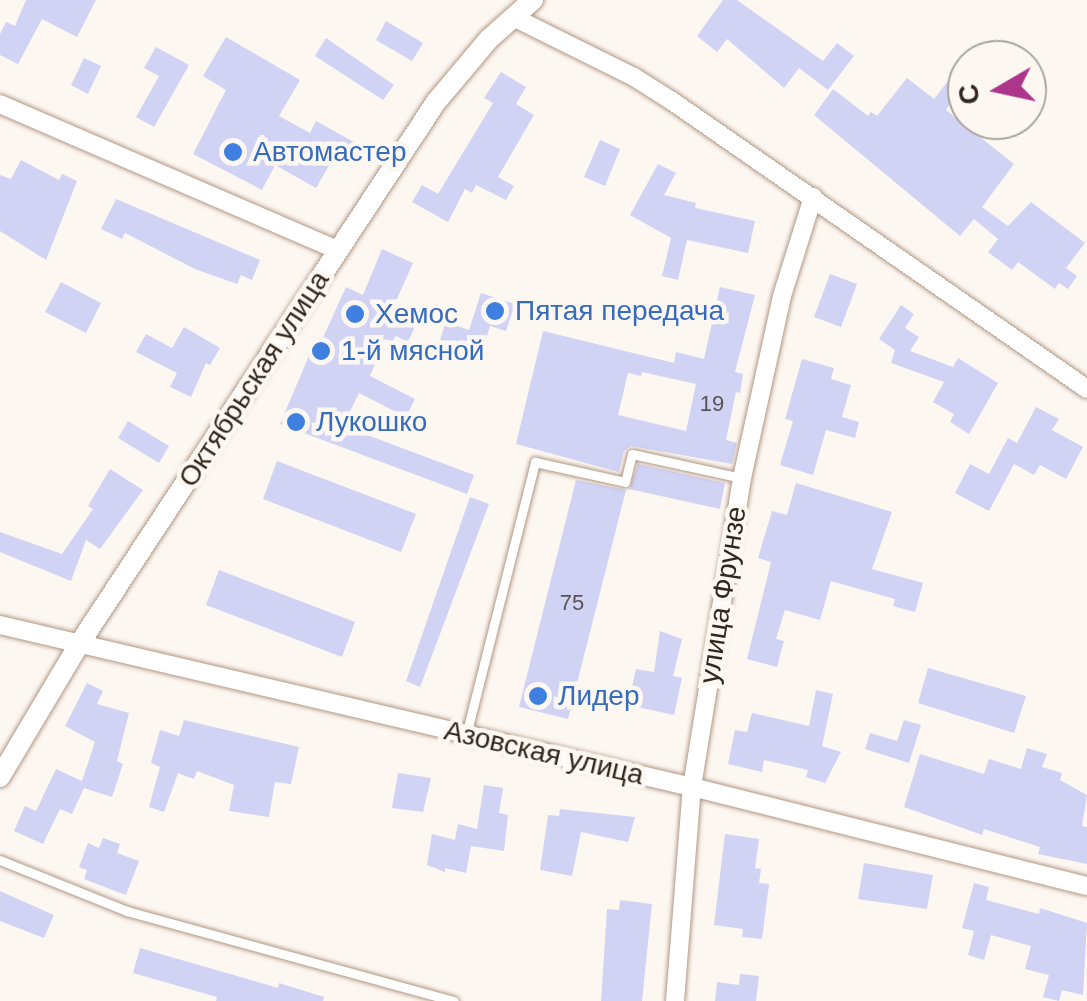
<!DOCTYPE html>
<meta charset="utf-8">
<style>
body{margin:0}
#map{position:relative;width:1087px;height:1001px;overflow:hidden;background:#fdf7f2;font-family:Helvetica,sans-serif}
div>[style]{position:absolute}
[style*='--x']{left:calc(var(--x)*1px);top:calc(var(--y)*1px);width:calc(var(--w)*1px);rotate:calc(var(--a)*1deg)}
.building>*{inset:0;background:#d0d3f4}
.roads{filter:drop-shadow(0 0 2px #b19782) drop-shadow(0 0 2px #b19782)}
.service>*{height:9px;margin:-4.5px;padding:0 4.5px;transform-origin:4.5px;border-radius:4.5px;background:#fff}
.minor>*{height:18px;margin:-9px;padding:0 9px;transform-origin:9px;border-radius:9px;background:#fff}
.tertiary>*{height:20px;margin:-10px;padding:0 10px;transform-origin:10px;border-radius:10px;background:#fff}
.dots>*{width:28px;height:28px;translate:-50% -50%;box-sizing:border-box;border:5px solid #fdf7f2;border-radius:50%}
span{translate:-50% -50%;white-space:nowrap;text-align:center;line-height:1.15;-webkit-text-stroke:9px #fdf7f2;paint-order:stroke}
.number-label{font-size:22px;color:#595254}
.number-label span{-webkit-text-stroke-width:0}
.shop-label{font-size:28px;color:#366cbe}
.left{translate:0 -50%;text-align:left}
.street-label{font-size:28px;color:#31271e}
.north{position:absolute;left:947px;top:40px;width:100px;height:100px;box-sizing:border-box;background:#fdf7f2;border:2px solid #aba49d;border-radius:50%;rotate:261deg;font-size:28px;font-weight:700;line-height:40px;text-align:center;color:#31271e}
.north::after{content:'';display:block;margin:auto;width:35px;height:45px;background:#ad368c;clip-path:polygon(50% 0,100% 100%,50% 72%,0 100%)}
</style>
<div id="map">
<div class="building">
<i style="clip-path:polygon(26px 0,96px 0,77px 37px,42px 19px,18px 64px,0 55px,0 34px,6px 22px,15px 26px)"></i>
<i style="clip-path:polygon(723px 0,737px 0,823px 61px,837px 43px,854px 56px,828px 90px,799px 68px,784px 88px,727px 39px,717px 52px,697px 36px)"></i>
<i style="clip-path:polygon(386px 21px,423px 43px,412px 61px,376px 40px)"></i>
<i style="clip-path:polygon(226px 37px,300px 80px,279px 116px,310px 133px,316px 121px,354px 142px,344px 160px,335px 155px,316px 188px,275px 165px,262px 190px,193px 154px,226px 90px,203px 76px)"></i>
<i style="clip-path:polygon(326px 38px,394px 85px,383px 100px,315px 56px)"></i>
<i style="clip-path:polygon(156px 47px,189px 65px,154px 127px,136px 117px,159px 76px,144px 68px)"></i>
<i style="clip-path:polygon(84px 58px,101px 66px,88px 94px,71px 85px)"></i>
<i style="clip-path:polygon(501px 72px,526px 87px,516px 104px,534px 115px,498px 177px,514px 186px,506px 200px,476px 185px,472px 193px,465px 189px,448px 222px,412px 202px,422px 185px,438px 194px,493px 103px,484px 98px)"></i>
<i style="clip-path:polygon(952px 76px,964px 85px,946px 110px,1014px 164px,982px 207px,1008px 226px,1031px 202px,1085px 243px,1066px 268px,1077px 276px,1068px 289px,1059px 283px,1055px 289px,1018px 262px,1012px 270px,988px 252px,998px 239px,974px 219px,960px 236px,814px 115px,833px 89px,868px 116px,871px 112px,877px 116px,907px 78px,934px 99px)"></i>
<i style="clip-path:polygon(600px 140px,620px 149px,605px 186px,584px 177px)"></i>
<i style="clip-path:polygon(21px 160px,59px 180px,62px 174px,77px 181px,46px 260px,0 231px,0 175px,11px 179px)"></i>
<i style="clip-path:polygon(658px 164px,676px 173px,664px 195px,696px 203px,695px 208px,755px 221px,748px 253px,687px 240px,678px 280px,662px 276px,671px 238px,630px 215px)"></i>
<i style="clip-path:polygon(116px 199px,260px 260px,252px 280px,241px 275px,237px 284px,195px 269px,125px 233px,122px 239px,101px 229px)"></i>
<i style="clip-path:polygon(382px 249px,413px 263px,393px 308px,418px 320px,408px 342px,396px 336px,392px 342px,385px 339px,370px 376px,415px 399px,406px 417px,359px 393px,343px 426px,474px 475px,467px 494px,280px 424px,316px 339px,321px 342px,346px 287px,363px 295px)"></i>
<i style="clip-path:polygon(830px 274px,857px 284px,841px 327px,814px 317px)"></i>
<i style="clip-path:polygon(61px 282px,101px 303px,86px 333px,45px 312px)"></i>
<i style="clip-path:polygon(evenodd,720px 287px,755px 295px,735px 372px,743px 374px,740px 393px,736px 392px,726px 440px,737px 443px,732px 464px,631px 446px,624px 451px,619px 472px,516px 444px,543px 331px,674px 363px,676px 352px,704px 359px,720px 287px,642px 372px,696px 384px,686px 431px,618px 415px,628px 373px,641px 376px,642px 372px)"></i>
<i style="clip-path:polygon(481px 293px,515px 304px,506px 331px,490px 326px,481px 354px,440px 340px,446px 322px,469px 330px)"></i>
<i style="clip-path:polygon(901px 305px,914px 314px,905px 328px,919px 337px,910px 351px,953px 367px,958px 358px,998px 383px,969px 434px,950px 422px,954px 414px,933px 402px,944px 382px,891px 363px,895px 350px,879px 339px)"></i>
<i style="clip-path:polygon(184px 327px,220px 348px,210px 365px,206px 363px,191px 397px,170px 387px,177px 373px,136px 352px,146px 334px,172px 348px)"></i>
<i style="clip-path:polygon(802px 359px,834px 368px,831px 379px,851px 385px,842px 417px,859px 422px,855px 438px,826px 430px,813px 475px,780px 465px,793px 421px,785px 419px)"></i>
<i style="clip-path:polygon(1036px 407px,1059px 419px,1052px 430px,1083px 447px,1066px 479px,1040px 465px,1034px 475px,1014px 464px,989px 511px,955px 493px,970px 464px,989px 474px,1008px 438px,1017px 443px)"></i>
<i style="clip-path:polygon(128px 421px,169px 446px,159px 463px,118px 438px)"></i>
<i style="clip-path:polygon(277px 461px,416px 514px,401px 552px,263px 499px)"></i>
<i style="clip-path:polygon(638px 464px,725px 483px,720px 509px,629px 489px)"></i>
<i style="clip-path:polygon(110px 469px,143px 490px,100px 549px,86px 540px,71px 581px,0 552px,0 532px,62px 554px,93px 509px,88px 506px)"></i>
<i style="clip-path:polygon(576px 480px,626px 490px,568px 719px,519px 707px)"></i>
<i style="clip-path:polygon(796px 483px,892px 512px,872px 569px,923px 583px,915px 612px,893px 606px,895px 599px,831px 581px,820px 620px,785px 610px,776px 639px,784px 641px,777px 667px,747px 659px,771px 562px,758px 558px,772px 511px,787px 515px)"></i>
<i style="clip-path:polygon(470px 497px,489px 504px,420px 687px,406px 681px)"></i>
<i style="clip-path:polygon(219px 570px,355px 622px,342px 657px,206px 605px)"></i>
<i style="clip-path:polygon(660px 631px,682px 639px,673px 676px,682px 678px,674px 715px,628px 705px,636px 669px,654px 672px)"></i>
<i style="clip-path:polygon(928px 668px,1026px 696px,1014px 733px,918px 703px)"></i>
<i style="clip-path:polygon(87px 683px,103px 691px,97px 704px,129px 713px,117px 761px,123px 764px,112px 797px,84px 788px,72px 814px,60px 809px,43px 844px,14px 831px,25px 806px,36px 811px,56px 769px,82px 781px,95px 742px,65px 726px)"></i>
<i style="clip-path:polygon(816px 690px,833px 694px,822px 746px,841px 752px,825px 783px,806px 777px,808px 770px,764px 760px,762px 772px,728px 764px,735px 730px,747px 732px,752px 713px,809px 726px)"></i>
<i style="clip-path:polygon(184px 720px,299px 747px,291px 784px,275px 782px,269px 817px,229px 811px,234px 785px,197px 771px,194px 779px,178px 773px,164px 812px,149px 807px,160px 767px,151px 763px,160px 730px,179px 736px)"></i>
<i style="clip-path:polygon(904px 720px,921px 725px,909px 763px,865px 749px,870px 733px,897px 741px)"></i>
<i style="clip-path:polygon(1027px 748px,1047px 754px,1042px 767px,1062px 773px,1060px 780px,1087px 795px,1082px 826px,1087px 827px,1087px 864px,1038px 854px,1040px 847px,984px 829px,982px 835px,904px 807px,920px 754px,984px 774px,989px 759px,1021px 769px)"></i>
<i style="clip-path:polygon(398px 773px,431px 778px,423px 812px,392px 808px)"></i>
<i style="clip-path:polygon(484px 785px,503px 788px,499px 813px,508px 815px,504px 851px,471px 846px,466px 873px,445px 868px,445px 872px,427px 865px,432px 834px,455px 840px,458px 824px,477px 829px)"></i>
<i style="clip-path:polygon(560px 809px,635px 817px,628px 842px,581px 832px,572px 876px,540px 870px,548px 815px,559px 816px)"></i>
<i style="clip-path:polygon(725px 834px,759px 839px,755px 868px,761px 869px,759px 883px,769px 884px,762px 939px,742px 937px,743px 929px,714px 925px)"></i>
<i style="clip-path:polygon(103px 838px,120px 844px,117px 853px,139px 861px,126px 895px,84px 879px,87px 870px,79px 867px,88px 843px,99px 848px)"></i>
<i style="clip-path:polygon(864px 863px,933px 875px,927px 909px,858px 899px)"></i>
<i style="clip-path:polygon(974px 883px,989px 887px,986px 900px,1039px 914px,1040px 908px,1087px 923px,1083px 995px,1062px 990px,1059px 1001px,1043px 997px,1049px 975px,1025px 969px,1031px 946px,991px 935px,984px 960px,968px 955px,974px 931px,962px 928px)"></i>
<i style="clip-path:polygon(0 891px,54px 915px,44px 938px,0 921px)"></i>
<i style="clip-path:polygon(620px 900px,652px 904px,642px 1001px,601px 1001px,607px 909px,619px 910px)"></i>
<i style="clip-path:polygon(140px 948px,278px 988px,279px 983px,324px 997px,323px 1001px,216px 1001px,217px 997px,133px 973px)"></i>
<i style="clip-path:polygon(740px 974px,759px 976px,756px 1001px,715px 1001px,717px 982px,739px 985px)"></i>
</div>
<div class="roads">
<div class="service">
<i style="--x:466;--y:735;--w:282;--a:-75.8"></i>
<i style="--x:535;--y:462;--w:92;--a:12.5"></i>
<i style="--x:625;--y:482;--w:29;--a:-76"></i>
<i style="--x:632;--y:454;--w:113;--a:12.3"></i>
<i style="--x:0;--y:860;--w:137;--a:21.9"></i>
<i style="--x:127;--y:911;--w:339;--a:15.4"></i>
</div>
<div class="minor">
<i style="--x:513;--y:17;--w:135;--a:26.4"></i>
<i style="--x:634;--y:77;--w:45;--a:32.3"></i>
<i style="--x:672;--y:101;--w:505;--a:34.76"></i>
<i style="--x:0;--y:104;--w:368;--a:23.4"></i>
<i style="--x:0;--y:625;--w:711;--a:13.18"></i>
<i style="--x:692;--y:787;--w:407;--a:14.1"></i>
<i style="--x:675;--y:1001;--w:215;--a:-85.5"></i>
<i style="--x:692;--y:787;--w:313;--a:-80.8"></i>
<i style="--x:742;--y:478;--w:186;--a:-77.6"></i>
<i style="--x:782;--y:296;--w:104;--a:-72.6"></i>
</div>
<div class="tertiary">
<i style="--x:0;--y:777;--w:152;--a:-59.2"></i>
<i style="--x:78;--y:646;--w:651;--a:-56.65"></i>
<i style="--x:436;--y:102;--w:82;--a:-49.9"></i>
<i style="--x:489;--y:39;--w:59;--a:-41.6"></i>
</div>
</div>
<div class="dots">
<i style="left:233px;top:152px;background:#3f7fe0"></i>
<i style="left:495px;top:311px;background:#3f7fe0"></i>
<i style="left:355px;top:314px;background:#3f7fe0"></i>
<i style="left:321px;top:351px;background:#3f7fe0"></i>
<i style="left:296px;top:422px;background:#3f7fe0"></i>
<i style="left:538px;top:696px;background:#3f7fe0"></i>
</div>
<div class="number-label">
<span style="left:712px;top:404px">19</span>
<span style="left:572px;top:603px">75</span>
</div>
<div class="shop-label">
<span class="left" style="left:253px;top:152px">Автомастер</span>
<span class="left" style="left:515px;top:311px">Пятая передача</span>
<span class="left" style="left:375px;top:314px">Хемос</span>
<span class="left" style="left:341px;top:351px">1-й мясной</span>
<span class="left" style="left:316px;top:422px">Лукошко</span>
<span class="left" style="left:558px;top:696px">Лидер</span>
</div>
<div class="street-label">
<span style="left:254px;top:379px;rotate:-57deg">Октябрьская улица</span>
<span style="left:723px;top:595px;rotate:-81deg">улица Фрунзе</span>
<span style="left:544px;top:753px;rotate:13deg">Азовская улица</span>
</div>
<div class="north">С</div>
</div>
